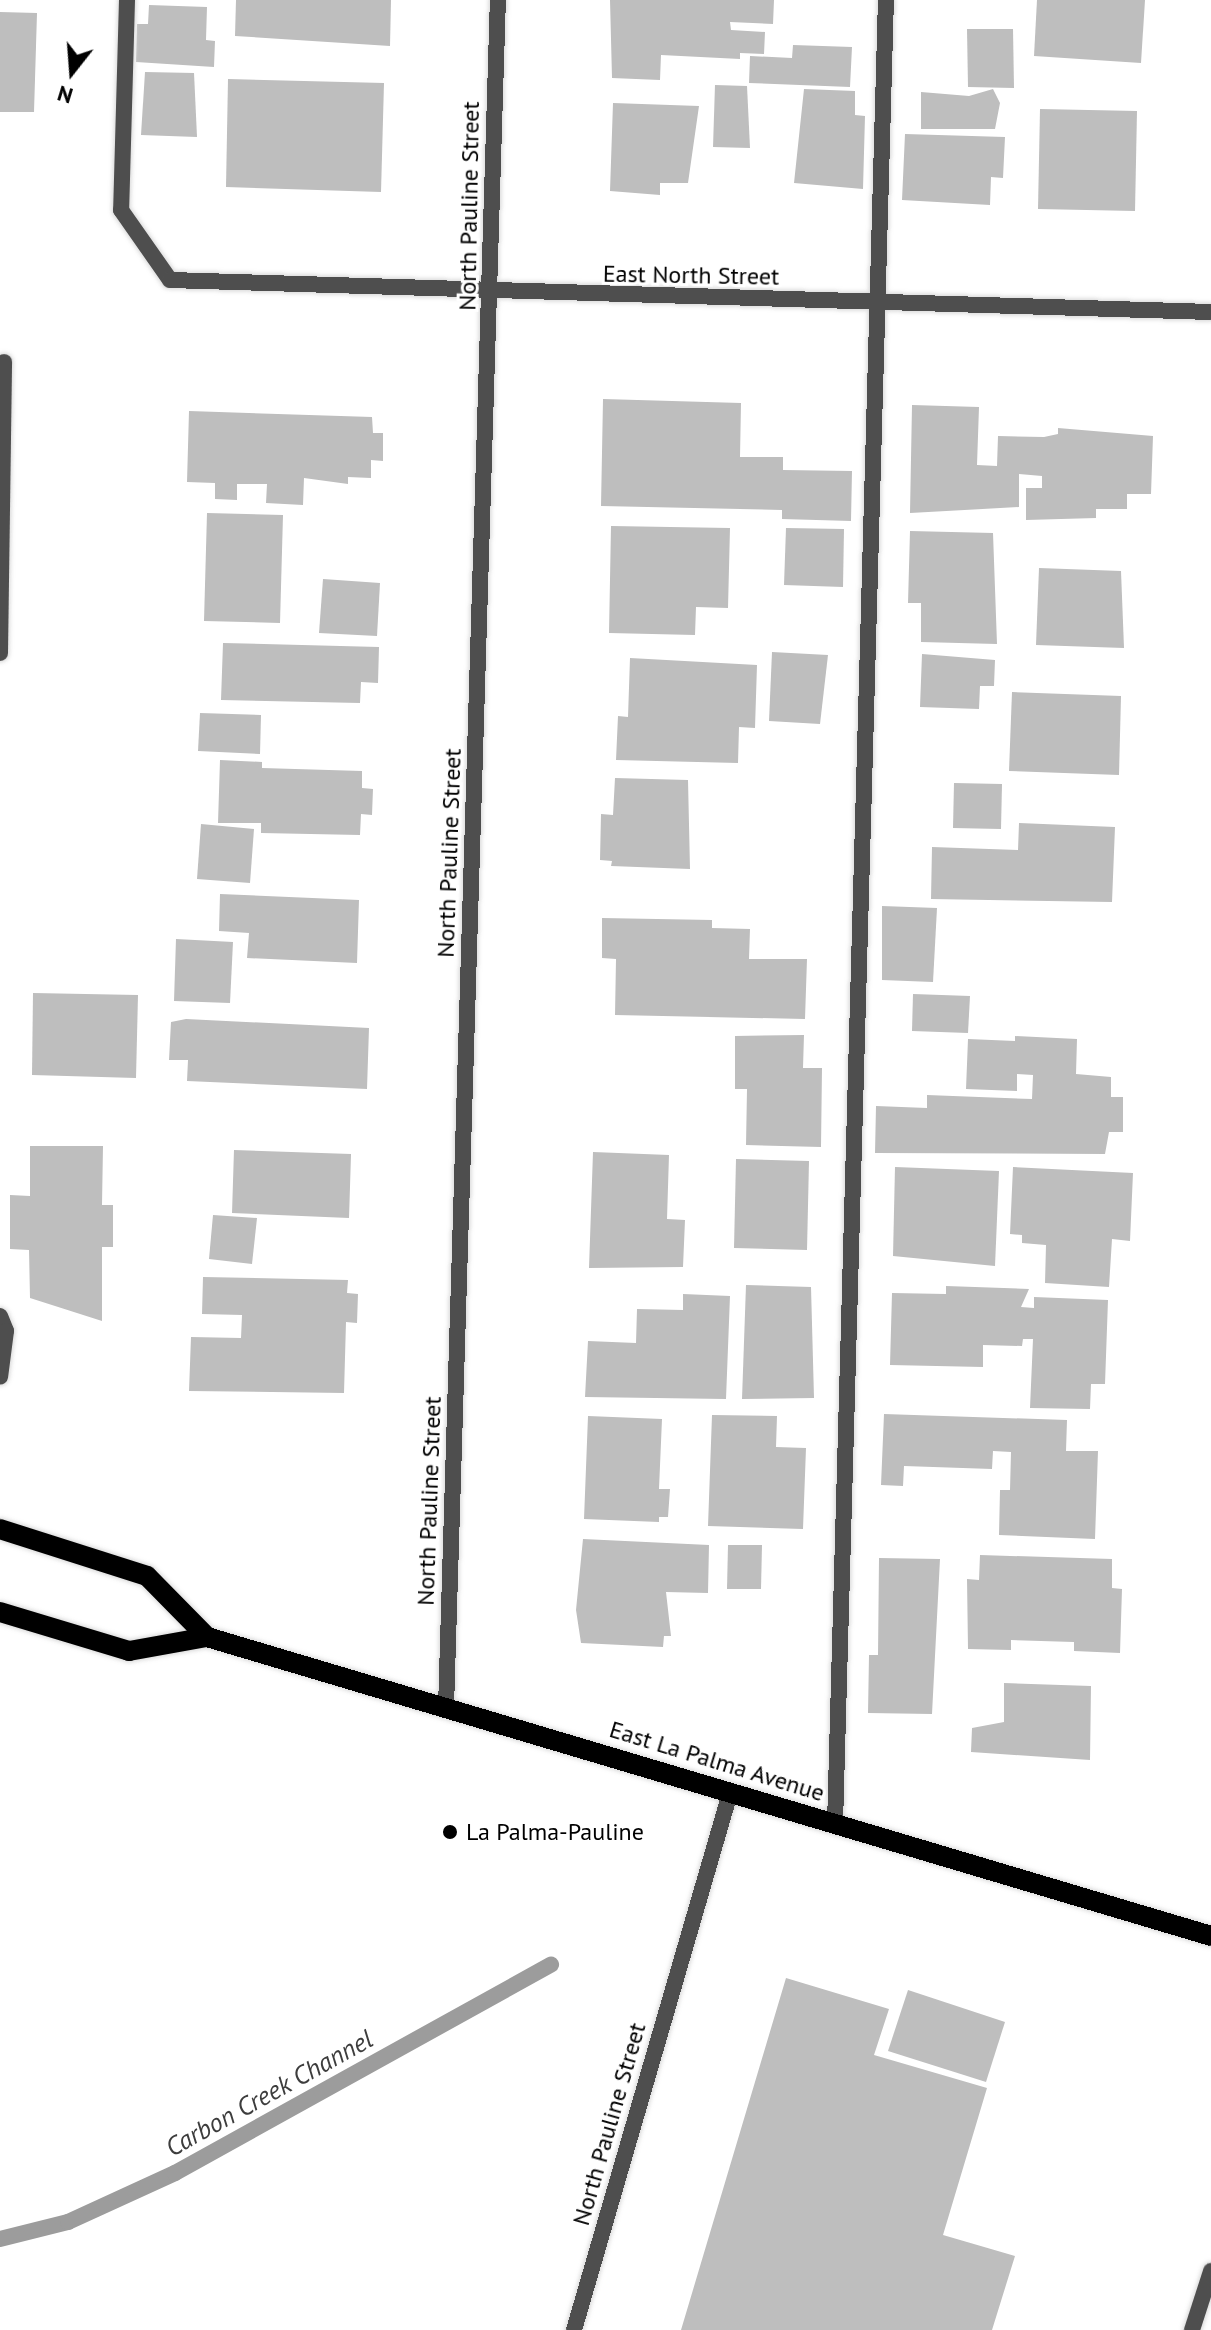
<!DOCTYPE html>
<style>
body{margin:0}
#map{position:relative;width:1211px;height:2330px;overflow:hidden;background:#fff;font-family:"PT Sans",sans-serif}
div>[style]{position:absolute}
[style*='--x']{left:calc(var(--x)*1px);top:calc(var(--y)*1px);width:calc(var(--w)*1px);rotate:calc(var(--a)*1deg)}
.stream>*{height:16px;margin:-8px;padding:0 8px;transform-origin:8px;border-radius:8px;background:#9c9c9c}
.building>*{inset:0;background:#bebebe}
.roads{filter:drop-shadow(0 0 2px #dbdbdb) drop-shadow(0 0 2px #dbdbdb)}
.lane>*{height:16px;margin:-8px;padding:0 8px;transform-origin:8px;border-radius:8px;background:#4e4e4e}
.street>*{height:16px;margin:-8px;padding:0 8px;transform-origin:8px;border-radius:8px;background:#4e4e4e}
.primary>*{height:20px;margin:-10px;padding:0 10px;transform-origin:10px;border-radius:10px;background:#000}
.dots>*{width:22px;height:22px;translate:-50% -50%;box-sizing:border-box;border:4px solid #fff;border-radius:50%}
span{translate:-50% -50%;white-space:nowrap;text-align:center;line-height:1.15;-webkit-text-stroke:6px #fff;paint-order:stroke}
.street-label{font-size:24px;color:#000}
.poi-label{font-size:24px;color:#000}
.left{translate:0 -50%;text-align:left}
.water-label{font-size:26px;color:#3d3d3d;font-style:italic}
.north{position:absolute;left:32px;top:32px;width:80px;height:80px;-webkit-text-stroke:6px #fff;paint-order:stroke;rotate:197deg;font-size:22px;font-weight:700;line-height:32px;text-align:center;color:#000}
.north::after{content:'';display:block;margin:auto;width:28px;height:36px;background:#000;clip-path:polygon(50% 0,100% 100%,50% 72%,0 100%)}
</style>
<div id="map">
<div class="stream">
<i style="--x:0;--y:2239;--w:70;--a:-14"></i>
<i style="--x:68;--y:2222;--w:118;--a:-24.6"></i>
<i style="--x:175;--y:2173;--w:430;--a:-29"></i>
</div>
<div class="building">
<i style="clip-path:polygon(236px 0,391px 0,390px 46px,235px 36px)"></i>
<i style="clip-path:polygon(610px 0,774px 0,773px 24px,730px 22px,731px 30px,765px 32px,764px 54px,740px 53px,740px 59px,661px 55px,660px 80px,612px 78px)"></i>
<i style="clip-path:polygon(1037px 0,1145px 0,1141px 63px,1034px 56px)"></i>
<i style="clip-path:polygon(149px 5px,207px 7px,206px 40px,215px 41px,214px 67px,136px 62px,137px 24px,148px 24px)"></i>
<i style="clip-path:polygon(0 12px,37px 13px,34px 112px,0 112px)"></i>
<i style="clip-path:polygon(967px 29px,1013px 29px,1014px 88px,968px 87px)"></i>
<i style="clip-path:polygon(793px 45px,852px 47px,850px 87px,749px 83px,750px 56px,792px 58px)"></i>
<i style="clip-path:polygon(145px 72px,194px 73px,197px 137px,141px 135px)"></i>
<i style="clip-path:polygon(228px 79px,384px 83px,381px 192px,226px 187px)"></i>
<i style="clip-path:polygon(715px 85px,747px 86px,750px 148px,713px 147px)"></i>
<i style="clip-path:polygon(804px 89px,855px 91px,855px 115px,865px 116px,863px 189px,794px 183px)"></i>
<i style="clip-path:polygon(993px 89px,1000px 103px,995px 129px,921px 129px,921px 92px,969px 96px)"></i>
<i style="clip-path:polygon(613px 103px,699px 106px,688px 183px,660px 183px,660px 195px,610px 191px)"></i>
<i style="clip-path:polygon(1040px 109px,1137px 111px,1135px 211px,1038px 209px)"></i>
<i style="clip-path:polygon(905px 134px,1005px 137px,1003px 178px,991px 177px,990px 205px,902px 200px)"></i>
<i style="clip-path:polygon(603px 399px,741px 403px,740px 457px,783px 457px,783px 470px,852px 471px,851px 521px,782px 519px,782px 510px,601px 506px)"></i>
<i style="clip-path:polygon(912px 405px,979px 407px,977px 465px,997px 466px,998px 436px,1044px 437px,1058px 434px,1058px 428px,1153px 436px,1151px 494px,1127px 494px,1127px 509px,1096px 509px,1096px 518px,1026px 520px,1026px 488px,1042px 488px,1042px 476px,1019px 474px,1019px 507px,910px 513px)"></i>
<i style="clip-path:polygon(189px 411px,372px 417px,373px 433px,383px 433px,383px 461px,371px 460px,371px 478px,348px 477px,348px 484px,304px 478px,303px 505px,266px 503px,267px 484px,237px 484px,237px 500px,215px 499px,215px 483px,187px 482px)"></i>
<i style="clip-path:polygon(207px 513px,283px 515px,280px 623px,204px 621px)"></i>
<i style="clip-path:polygon(611px 526px,730px 528px,728px 608px,696px 607px,695px 635px,609px 633px)"></i>
<i style="clip-path:polygon(786px 528px,844px 529px,843px 587px,784px 585px)"></i>
<i style="clip-path:polygon(910px 531px,993px 533px,997px 644px,921px 642px,921px 603px,908px 603px)"></i>
<i style="clip-path:polygon(1039px 568px,1121px 571px,1124px 648px,1036px 645px)"></i>
<i style="clip-path:polygon(323px 579px,380px 583px,377px 636px,319px 633px)"></i>
<i style="clip-path:polygon(223px 643px,379px 647px,378px 683px,361px 682px,360px 703px,221px 700px)"></i>
<i style="clip-path:polygon(772px 652px,828px 655px,820px 724px,769px 721px)"></i>
<i style="clip-path:polygon(922px 654px,995px 660px,994px 686px,980px 686px,979px 709px,920px 707px)"></i>
<i style="clip-path:polygon(630px 658px,757px 665px,755px 728px,739px 727px,738px 763px,616px 760px,618px 716px,628px 717px)"></i>
<i style="clip-path:polygon(1012px 692px,1121px 696px,1119px 775px,1009px 771px)"></i>
<i style="clip-path:polygon(200px 713px,261px 715px,260px 754px,198px 751px)"></i>
<i style="clip-path:polygon(220px 760px,262px 762px,262px 768px,362px 771px,362px 788px,373px 789px,372px 815px,361px 814px,360px 835px,261px 833px,261px 823px,218px 823px)"></i>
<i style="clip-path:polygon(615px 778px,688px 780px,690px 869px,611px 866px,612px 861px,600px 860px,601px 814px,613px 815px)"></i>
<i style="clip-path:polygon(954px 783px,1002px 784px,1001px 829px,953px 828px)"></i>
<i style="clip-path:polygon(1019px 823px,1115px 827px,1112px 902px,931px 899px,932px 847px,1018px 850px)"></i>
<i style="clip-path:polygon(201px 824px,254px 829px,250px 883px,197px 879px)"></i>
<i style="clip-path:polygon(220px 894px,359px 900px,357px 963px,247px 958px,249px 933px,219px 931px)"></i>
<i style="clip-path:polygon(882px 906px,937px 908px,933px 982px,882px 980px)"></i>
<i style="clip-path:polygon(602px 918px,712px 920px,712px 928px,750px 929px,749px 959px,807px 959px,805px 1019px,615px 1015px,616px 959px,602px 958px)"></i>
<i style="clip-path:polygon(176px 939px,233px 942px,230px 1003px,174px 1001px)"></i>
<i style="clip-path:polygon(33px 993px,138px 995px,136px 1078px,32px 1075px)"></i>
<i style="clip-path:polygon(913px 994px,970px 996px,968px 1033px,912px 1031px)"></i>
<i style="clip-path:polygon(186px 1019px,369px 1028px,367px 1089px,187px 1081px,188px 1060px,169px 1060px,171px 1022px)"></i>
<i style="clip-path:polygon(804px 1035px,803px 1068px,822px 1068px,821px 1147px,746px 1145px,747px 1089px,735px 1089px,735px 1036px)"></i>
<i style="clip-path:polygon(1015px 1036px,1077px 1039px,1076px 1074px,1111px 1077px,1111px 1097px,1123px 1097px,1123px 1132px,1109px 1132px,1105px 1154px,875px 1153px,876px 1106px,927px 1108px,927px 1095px,1032px 1099px,1033px 1075px,1017px 1074px,1017px 1091px,966px 1089px,968px 1039px,1015px 1041px)"></i>
<i style="clip-path:polygon(30px 1146px,103px 1146px,102px 1205px,113px 1205px,113px 1247px,102px 1247px,102px 1321px,30px 1298px,29px 1250px,10px 1249px,10px 1195px,30px 1196px)"></i>
<i style="clip-path:polygon(234px 1150px,351px 1154px,349px 1218px,232px 1213px)"></i>
<i style="clip-path:polygon(593px 1152px,669px 1155px,667px 1219px,685px 1220px,683px 1267px,589px 1268px)"></i>
<i style="clip-path:polygon(736px 1159px,809px 1161px,807px 1250px,734px 1248px)"></i>
<i style="clip-path:polygon(895px 1167px,999px 1171px,995px 1266px,893px 1256px)"></i>
<i style="clip-path:polygon(1013px 1167px,1133px 1173px,1130px 1241px,1112px 1239px,1109px 1287px,1045px 1283px,1046px 1245px,1022px 1243px,1022px 1235px,1010px 1234px)"></i>
<i style="clip-path:polygon(213px 1215px,257px 1218px,252px 1264px,209px 1259px)"></i>
<i style="clip-path:polygon(203px 1277px,348px 1280px,347px 1293px,358px 1294px,357px 1323px,346px 1322px,344px 1393px,189px 1391px,191px 1337px,241px 1338px,242px 1315px,202px 1314px)"></i>
<i style="clip-path:polygon(746px 1285px,811px 1287px,814px 1398px,742px 1399px)"></i>
<i style="clip-path:polygon(946px 1286px,1029px 1289px,1021px 1307px,1034px 1308px,1034px 1297px,1108px 1300px,1105px 1384px,1091px 1384px,1090px 1409px,1030px 1408px,1033px 1339px,1023px 1339px,1022px 1346px,983px 1345px,983px 1367px,890px 1365px,892px 1293px,946px 1294px)"></i>
<i style="clip-path:polygon(683px 1294px,730px 1296px,726px 1399px,585px 1397px,588px 1341px,636px 1343px,637px 1309px,683px 1310px)"></i>
<i style="clip-path:polygon(884px 1414px,1067px 1420px,1066px 1451px,1098px 1451px,1095px 1539px,999px 1535px,1000px 1490px,1010px 1490px,1011px 1452px,993px 1451px,992px 1469px,904px 1466px,903px 1486px,881px 1485px)"></i>
<i style="clip-path:polygon(712px 1415px,777px 1416px,776px 1447px,806px 1448px,803px 1529px,708px 1526px)"></i>
<i style="clip-path:polygon(588px 1416px,662px 1419px,659px 1489px,670px 1489px,668px 1517px,659px 1517px,659px 1522px,584px 1519px)"></i>
<i style="clip-path:polygon(583px 1539px,709px 1545px,708px 1593px,666px 1592px,671px 1636px,664px 1636px,663px 1647px,581px 1643px,576px 1610px)"></i>
<i style="clip-path:polygon(728px 1545px,762px 1545px,761px 1589px,727px 1589px)"></i>
<i style="clip-path:polygon(980px 1555px,1112px 1559px,1112px 1588px,1122px 1589px,1120px 1653px,1074px 1651px,1074px 1642px,1011px 1640px,1011px 1650px,968px 1649px,967px 1579px,979px 1580px)"></i>
<i style="clip-path:polygon(879px 1558px,940px 1559px,932px 1714px,868px 1713px,869px 1655px,878px 1655px)"></i>
<i style="clip-path:polygon(1004px 1683px,1091px 1686px,1090px 1760px,971px 1752px,972px 1728px,1004px 1722px)"></i>
<i style="clip-path:polygon(786px 1978px,889px 2009px,874px 2055px,987px 2088px,943px 2235px,1015px 2256px,992px 2330px,681px 2330px)"></i>
<i style="clip-path:polygon(908px 1990px,1005px 2022px,986px 2082px,888px 2051px)"></i>
</div>
<div class="roads">
<div class="lane">
<i style="--x:0;--y:653;--w:291;--a:-89.2"></i>
<i style="--x:0;--y:1316;--w:16;--a:68"></i>
<i style="--x:6;--y:1331;--w:46;--a:97.4"></i>
<i style="--x:835;--y:1824;--w:1825;--a:-88.4"></i>
<i style="--x:1192;--y:2330;--w:62;--a:-72.1"></i>
</div>
<div class="street">
<i style="--x:127;--y:0;--w:210;--a:91.6"></i>
<i style="--x:121;--y:210;--w:85;--a:55"></i>
<i style="--x:170;--y:280;--w:1041;--a:1.76"></i>
<i style="--x:446;--y:1708;--w:1709;--a:-88.26"></i>
<i style="--x:574;--y:2330;--w:559;--a:-73.8"></i>
</div>
<div class="primary">
<i style="--x:0;--y:1529;--w:154;--a:17.7"></i>
<i style="--x:147;--y:1576;--w:86;--a:45.5"></i>
<i style="--x:0;--y:1612;--w:135;--a:16.8"></i>
<i style="--x:129;--y:1651;--w:79;--a:-10.2"></i>
<i style="--x:207;--y:1637;--w:1048;--a:16.58"></i>
</div>
</div>
<div class="dots">
<i style="left:450px;top:1832px;background:#000"></i>
</div>
<div class="street-label">
<span style="left:469px;top:206px;rotate:-89deg">North Pauline Street</span>
<span style="left:691px;top:275px;rotate:1deg">East North Street</span>
<span style="left:449px;top:853px;rotate:-88deg">North Pauline Street</span>
<span style="left:429px;top:1501px;rotate:-88deg">North Pauline Street</span>
<span style="left:717px;top:1761px;rotate:17deg">East La Palma Avenue</span>
<span style="left:609px;top:2124px;rotate:-74deg">North Pauline Street</span>
</div>
<div class="poi-label">
<span class="left" style="left:466px;top:1832px">La Palma-Pauline</span>
</div>
<div class="water-label">
<span style="left:269px;top:2093px;rotate:-29deg">Carbon Creek Channel</span>
</div>
<div class="north">N</div>
</div>
